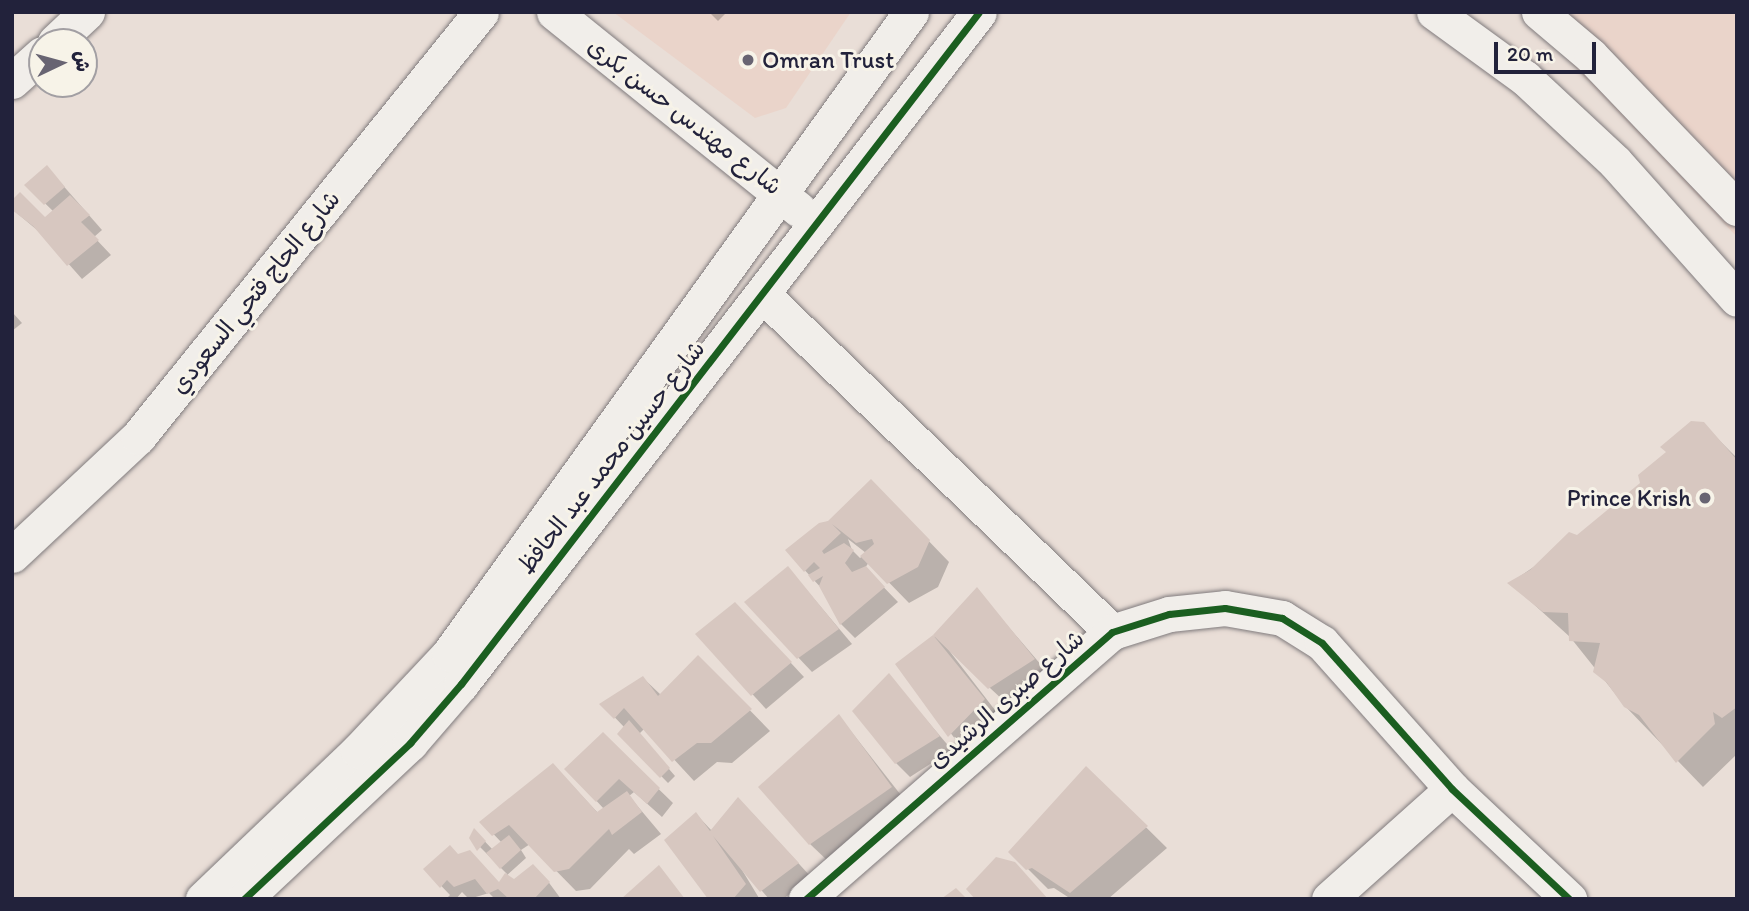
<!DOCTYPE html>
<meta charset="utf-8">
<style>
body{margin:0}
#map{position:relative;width:1749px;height:911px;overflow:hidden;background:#e9ded7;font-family:Itim,"Playpen Sans Arabic",sans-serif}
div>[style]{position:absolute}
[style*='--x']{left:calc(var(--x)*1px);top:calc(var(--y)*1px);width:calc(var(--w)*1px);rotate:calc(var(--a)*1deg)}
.built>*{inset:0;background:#ead4ca}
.shadow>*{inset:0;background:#0003}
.building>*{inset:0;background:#d7c7c0}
.roads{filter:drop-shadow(0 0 2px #807b7d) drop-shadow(0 0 2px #807b7d)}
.minor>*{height:35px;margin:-17.5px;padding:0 17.5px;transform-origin:17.5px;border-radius:17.5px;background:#f1eeea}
.cycleway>*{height:7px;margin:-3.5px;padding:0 3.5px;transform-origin:3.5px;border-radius:3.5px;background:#1b5e20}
.dots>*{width:19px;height:19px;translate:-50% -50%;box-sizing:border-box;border:4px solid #f7f3e8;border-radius:50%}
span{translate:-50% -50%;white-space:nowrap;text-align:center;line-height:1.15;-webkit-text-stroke:6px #f7f3e8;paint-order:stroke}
.poi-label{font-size:24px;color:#22223b}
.left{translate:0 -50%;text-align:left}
.right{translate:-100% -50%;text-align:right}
.street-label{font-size:24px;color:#22223b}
.frame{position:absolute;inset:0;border:14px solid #22223b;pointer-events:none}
.north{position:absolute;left:28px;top:28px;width:70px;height:70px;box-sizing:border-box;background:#f7f3e8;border:2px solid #a29fa3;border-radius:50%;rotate:85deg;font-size:19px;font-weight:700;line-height:28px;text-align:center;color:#22223b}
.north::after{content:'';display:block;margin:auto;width:24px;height:32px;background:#686472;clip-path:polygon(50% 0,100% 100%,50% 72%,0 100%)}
.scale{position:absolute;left:1494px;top:42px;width:102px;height:32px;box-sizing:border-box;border:4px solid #22223b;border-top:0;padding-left:9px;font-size:21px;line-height:24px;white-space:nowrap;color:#22223b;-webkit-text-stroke:5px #f7f3e8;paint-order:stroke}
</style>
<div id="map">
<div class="built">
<i style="clip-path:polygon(613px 12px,851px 12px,786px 108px,755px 118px)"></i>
<i style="clip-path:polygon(1522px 12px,1737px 12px,1737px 237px)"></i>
</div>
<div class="shadow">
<i style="clip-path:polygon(709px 12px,727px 12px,718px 21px)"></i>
<i style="clip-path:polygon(53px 174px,102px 230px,94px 237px,111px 255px,82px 279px,43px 235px,12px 209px,45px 219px,54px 212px,26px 185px)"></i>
<i style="clip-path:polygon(12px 312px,22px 323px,12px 331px)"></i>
<i style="clip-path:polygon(1703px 424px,1737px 458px,1737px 754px,1703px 787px,1625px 706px,1570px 637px,1510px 583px,1578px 537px,1642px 484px)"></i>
<i style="clip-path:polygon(evenodd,891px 502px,949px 562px,938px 587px,909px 603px,869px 562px,865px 568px,898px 602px,855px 638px,841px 624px,824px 591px,787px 551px,820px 524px,891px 502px,848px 539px,866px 553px,860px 558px,852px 550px,848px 539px)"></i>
<i style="clip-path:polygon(788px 568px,852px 644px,812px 672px,746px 602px)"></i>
<i style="clip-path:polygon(977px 590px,1048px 673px,1004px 701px,948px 649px,998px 714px,963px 749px,897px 664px,934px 637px)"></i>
<i style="clip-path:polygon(749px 618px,804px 677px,766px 709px,697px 634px)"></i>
<i style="clip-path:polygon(698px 657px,770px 731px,732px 763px,717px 762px,694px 781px,645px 728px,639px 734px,675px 776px,668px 783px,620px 734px,625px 728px,602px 704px,643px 678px,661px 695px)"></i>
<i style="clip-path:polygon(889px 676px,952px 750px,910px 777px,896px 763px)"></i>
<i style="clip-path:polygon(839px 716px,911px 808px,831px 864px,810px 844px)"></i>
<i style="clip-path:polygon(603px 735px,673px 803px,662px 817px,634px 792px,629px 796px,661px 834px,634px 854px,629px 849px,590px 889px,576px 891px,530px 844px,521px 850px,526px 858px,506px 876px,514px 882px,547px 880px,561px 899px,495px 899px,489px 893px,469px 899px,462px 892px,456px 899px,446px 899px,450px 895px,425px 869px,459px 856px,500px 884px,507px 874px,471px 838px,475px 831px,493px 850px,502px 843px,482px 822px,553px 765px,598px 813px,604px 809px,567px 769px)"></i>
<i style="clip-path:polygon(1086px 768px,1167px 848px,1108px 899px,1071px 899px,1054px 888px,1048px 889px,1011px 852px)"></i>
<i style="clip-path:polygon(752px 813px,812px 878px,783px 899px,769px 899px,739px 865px,759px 898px,710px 899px,696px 814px,712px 831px)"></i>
</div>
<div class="building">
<i style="clip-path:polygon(47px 165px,65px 187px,44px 205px,24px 185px)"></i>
<i style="clip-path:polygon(20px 192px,45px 217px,70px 195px,90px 215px,81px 222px,99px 240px,67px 266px,33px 226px,12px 210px,12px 200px)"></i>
<i style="clip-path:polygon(1691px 421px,1704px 422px,1737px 460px,1737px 707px,1722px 718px,1713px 712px,1715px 724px,1676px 763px,1639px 715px,1624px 707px,1607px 683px,1593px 672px,1600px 643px,1569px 641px,1568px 613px,1543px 612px,1507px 583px,1530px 570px,1569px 532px,1577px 535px,1640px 483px,1638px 475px,1666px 452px,1660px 447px)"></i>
<i style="clip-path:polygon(871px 479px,930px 540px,918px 567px,887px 584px,860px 556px,874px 544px,872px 539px,856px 543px,832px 524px,841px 533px,822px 551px,824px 554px,844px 543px,854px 550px,845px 563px,852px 572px,866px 566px,885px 587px,840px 625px,819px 586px,823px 576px,813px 582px,808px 575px,820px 568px,814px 562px,804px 572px,785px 550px,819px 523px,828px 521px)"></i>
<i style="clip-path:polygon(788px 566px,839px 629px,797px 659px,744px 602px)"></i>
<i style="clip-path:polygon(977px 587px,1035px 659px,988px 689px,933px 635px,985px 699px,948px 737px,895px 664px,933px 635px)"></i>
<i style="clip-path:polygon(735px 602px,792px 662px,751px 696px,695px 634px)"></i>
<i style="clip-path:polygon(698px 655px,752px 709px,711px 743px,697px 743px,672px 762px,624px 708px,614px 719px,599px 704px,643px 676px,658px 696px)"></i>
<i style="clip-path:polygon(889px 673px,940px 736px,895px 764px,852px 711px)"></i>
<i style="clip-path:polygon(839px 714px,892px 787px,809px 845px,758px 787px)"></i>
<i style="clip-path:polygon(629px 720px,670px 768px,660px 778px,617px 734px)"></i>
<i style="clip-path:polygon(603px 732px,660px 788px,647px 804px,619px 779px,596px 802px,564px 769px)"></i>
<i style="clip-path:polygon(553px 763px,597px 812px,627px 791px,642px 812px,612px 835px,609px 829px,569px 869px,554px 872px,509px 825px,492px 836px,479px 822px)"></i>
<i style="clip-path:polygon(1086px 766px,1148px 826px,1070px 893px,1032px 868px,1026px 870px,1008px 852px)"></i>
<i style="clip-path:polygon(738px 797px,799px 863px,760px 892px,713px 836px,746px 884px,733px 899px,708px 899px,664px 840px,696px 812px,710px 831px)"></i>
<i style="clip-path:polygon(474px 828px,486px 841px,477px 851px,469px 838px)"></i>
<i style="clip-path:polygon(509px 835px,521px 850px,500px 869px,486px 853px)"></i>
<i style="clip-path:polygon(450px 845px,458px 854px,470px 850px,499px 882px,505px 873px,514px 879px,533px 864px,550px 882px,534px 899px,509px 899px,498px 889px,487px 894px,475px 879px,454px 887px,447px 880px,440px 888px,423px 869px)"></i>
<i style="clip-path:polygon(996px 857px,1015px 862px,1048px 899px,975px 899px,966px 889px)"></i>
<i style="clip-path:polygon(659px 865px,685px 899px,621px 899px)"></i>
<i style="clip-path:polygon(956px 888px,967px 899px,941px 899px)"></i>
</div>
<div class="roads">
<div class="minor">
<i style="--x:554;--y:12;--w:314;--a:38.9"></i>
<i style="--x:1434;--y:12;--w:112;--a:36"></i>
<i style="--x:1525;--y:78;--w:123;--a:43"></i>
<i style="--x:1615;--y:162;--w:183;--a:48.3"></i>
<i style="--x:1539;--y:12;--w:68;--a:40.2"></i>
<i style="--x:1591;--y:56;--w:211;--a:46.2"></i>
<i style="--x:55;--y:42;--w:44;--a:-43.2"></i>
<i style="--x:12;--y:81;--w:40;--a:-42"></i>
<i style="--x:762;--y:294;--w:487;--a:44"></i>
<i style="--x:12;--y:555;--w:173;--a:-43.1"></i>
<i style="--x:138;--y:437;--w:546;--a:-51.09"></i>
<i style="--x:203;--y:899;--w:214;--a:-43.7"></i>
<i style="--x:358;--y:751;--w:133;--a:-46.8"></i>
<i style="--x:449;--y:654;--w:791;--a:-54.26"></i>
<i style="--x:244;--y:899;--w:228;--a:-43.2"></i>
<i style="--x:410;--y:743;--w:78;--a:-49.2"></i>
<i style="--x:461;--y:684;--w:848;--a:-52.37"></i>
<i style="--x:806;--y:899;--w:406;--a:-41.1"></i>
<i style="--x:1112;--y:632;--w:60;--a:-17.5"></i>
<i style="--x:1169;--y:614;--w:56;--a:-6.1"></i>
<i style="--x:1225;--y:608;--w:58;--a:10"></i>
<i style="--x:1282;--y:618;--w:47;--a:32"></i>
<i style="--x:1322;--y:643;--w:195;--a:48.3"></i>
<i style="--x:1452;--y:789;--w:161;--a:43.2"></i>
<i style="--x:1329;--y:899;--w:165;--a:-41.8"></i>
</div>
</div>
<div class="cycleway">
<i style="--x:244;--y:899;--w:228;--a:-43.2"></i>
<i style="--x:410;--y:743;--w:78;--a:-49.2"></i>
<i style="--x:461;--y:684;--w:848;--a:-52.37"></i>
<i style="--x:806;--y:899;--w:406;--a:-41.1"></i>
<i style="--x:1112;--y:632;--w:60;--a:-17.5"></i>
<i style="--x:1169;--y:614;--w:56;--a:-6.1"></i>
<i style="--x:1225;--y:608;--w:58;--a:10"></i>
<i style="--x:1282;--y:618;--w:47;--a:32"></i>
<i style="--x:1322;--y:643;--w:195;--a:48.3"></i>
<i style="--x:1452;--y:789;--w:161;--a:43.2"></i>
</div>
<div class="dots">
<i style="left:748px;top:60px;background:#686472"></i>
<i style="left:1705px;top:498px;background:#686472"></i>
</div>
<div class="poi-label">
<span class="left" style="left:762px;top:60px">Omran Trust</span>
<span class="right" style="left:1691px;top:498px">Prince Krish</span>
</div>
<div class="street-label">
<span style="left:685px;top:116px;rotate:38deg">شارع مهندس حسن بكرى</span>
<span style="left:255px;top:292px;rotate:-51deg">شارع الحاج فتحي السعودي</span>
<span style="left:611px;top:457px;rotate:-52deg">شارع حسين محمد عبد الحافظ</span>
<span style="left:1006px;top:699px;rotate:-41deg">شارع صبرى الرشيدى</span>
</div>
<div class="frame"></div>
<div class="north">ش</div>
<div class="scale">20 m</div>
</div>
